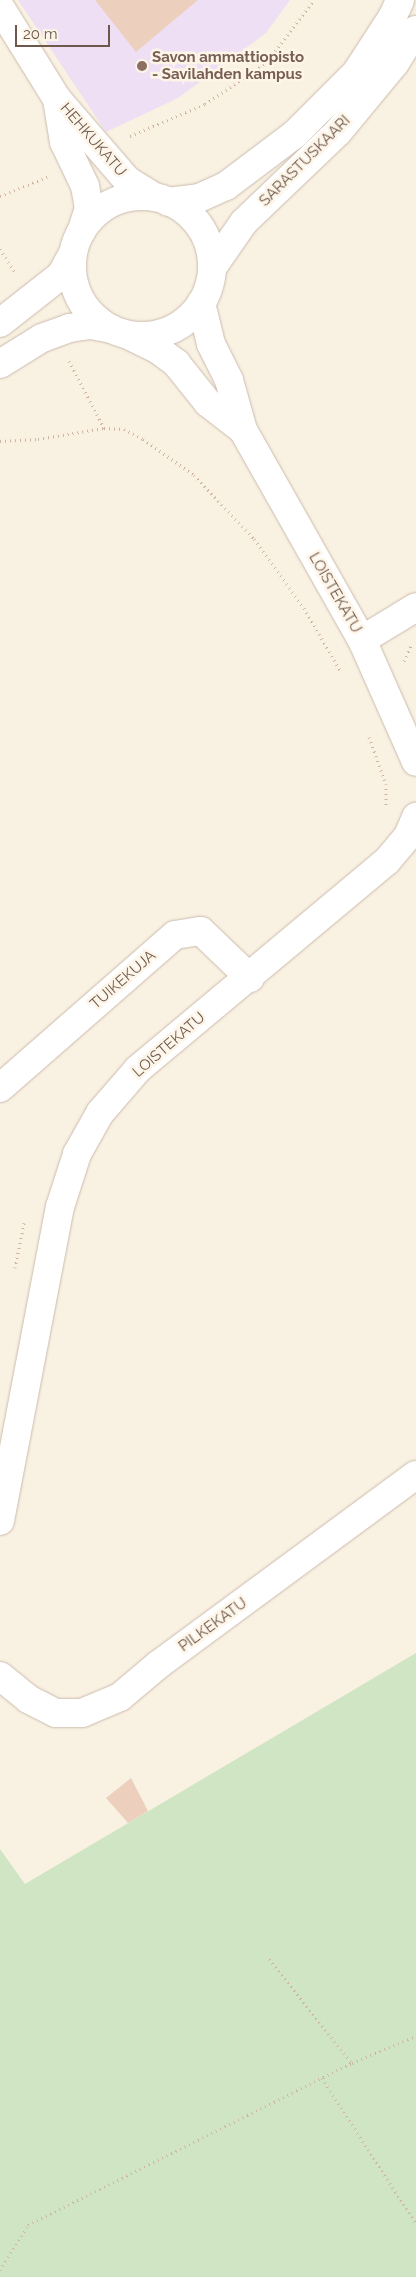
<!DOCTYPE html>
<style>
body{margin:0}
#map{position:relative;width:416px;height:2277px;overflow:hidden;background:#f9f1e2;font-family:Raleway,sans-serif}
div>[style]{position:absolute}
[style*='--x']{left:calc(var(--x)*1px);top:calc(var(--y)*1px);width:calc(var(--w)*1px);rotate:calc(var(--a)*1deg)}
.education>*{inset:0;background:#eedff5}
.green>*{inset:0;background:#d0e5c3}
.building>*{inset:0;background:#ecd0bd}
.path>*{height:3px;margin-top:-1.5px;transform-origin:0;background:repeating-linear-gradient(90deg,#d0b4a1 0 1px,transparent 0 5px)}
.roads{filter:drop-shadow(0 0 1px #cbbbad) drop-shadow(0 0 1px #cbbbad)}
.minor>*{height:28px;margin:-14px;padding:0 14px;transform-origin:14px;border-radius:14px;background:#fff}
.minor>.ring{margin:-14px;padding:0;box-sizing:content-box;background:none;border:28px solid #fff;border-radius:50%}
.dots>*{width:14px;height:14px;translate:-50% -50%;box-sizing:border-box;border:2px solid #fdf5e8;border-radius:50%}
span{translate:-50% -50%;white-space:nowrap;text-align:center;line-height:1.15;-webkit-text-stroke:5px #fdf5e8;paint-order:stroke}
.education-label{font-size:15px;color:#785e54;font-weight:700}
.left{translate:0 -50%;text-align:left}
.street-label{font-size:15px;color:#6e584c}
.scale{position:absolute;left:15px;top:25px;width:95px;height:22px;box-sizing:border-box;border:2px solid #6e584c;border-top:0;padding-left:6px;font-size:15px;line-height:18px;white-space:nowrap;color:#6e584c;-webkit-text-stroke:4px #fdf5e8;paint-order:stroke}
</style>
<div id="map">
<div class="education">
<i style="clip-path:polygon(18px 0,290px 0,266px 33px,178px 98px,106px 132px)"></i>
</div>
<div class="green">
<i style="clip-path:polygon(416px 1653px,416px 2277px,0 2277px,0 1849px,25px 1884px)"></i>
</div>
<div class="building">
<i style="clip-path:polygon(95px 0,198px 0,136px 52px)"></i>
<i style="clip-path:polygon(131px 1778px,148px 1811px,128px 1823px,106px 1798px)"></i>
</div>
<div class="path">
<i style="--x:130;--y:136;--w:82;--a:-23.1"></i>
<i style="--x:205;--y:104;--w:73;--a:-33.9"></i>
<i style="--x:266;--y:63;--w:79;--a:-52.7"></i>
<i style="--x:0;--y:196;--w:51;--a:-22"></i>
<i style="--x:0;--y:249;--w:27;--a:57"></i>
<i style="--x:69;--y:361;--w:76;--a:62.4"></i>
<i style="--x:104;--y:428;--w:20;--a:3"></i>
<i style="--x:124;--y:429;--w:21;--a:28"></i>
<i style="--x:143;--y:439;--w:62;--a:35.2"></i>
<i style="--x:194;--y:475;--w:88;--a:46.8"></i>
<i style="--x:254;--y:539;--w:85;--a:54.1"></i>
<i style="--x:304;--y:608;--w:72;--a:59.9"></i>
<i style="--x:0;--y:441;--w:38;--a:-3"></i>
<i style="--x:38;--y:439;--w:67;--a:-9.5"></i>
<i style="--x:404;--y:661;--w:17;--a:-65"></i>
<i style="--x:369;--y:737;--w:50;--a:70.1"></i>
<i style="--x:386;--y:784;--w:24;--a:90"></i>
<i style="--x:15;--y:1268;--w:46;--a:-78.7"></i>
<i style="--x:269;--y:1959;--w:133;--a:51.4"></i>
<i style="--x:322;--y:2078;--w:174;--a:57.2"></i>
<i style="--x:0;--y:2270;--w:53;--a:-58.1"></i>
<i style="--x:28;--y:2225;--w:362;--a:-26.6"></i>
<i style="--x:352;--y:2063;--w:69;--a:-22.9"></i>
</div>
<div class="roads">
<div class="minor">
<i style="--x:0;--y:7;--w:108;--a:58.2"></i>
<i style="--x:57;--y:99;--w:107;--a:49.2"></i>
<i style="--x:127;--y:180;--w:32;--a:32"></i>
<i style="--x:57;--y:99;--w:44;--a:80.8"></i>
<i style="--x:64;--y:142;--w:49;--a:64.5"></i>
<i style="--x:85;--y:186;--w:22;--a:80"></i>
<i style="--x:89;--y:208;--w:25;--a:108"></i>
<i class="ring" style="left:72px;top:196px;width:112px;height:112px"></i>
<i style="--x:168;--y:202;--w:31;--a:-7"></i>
<i style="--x:199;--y:198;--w:30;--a:-24"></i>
<i style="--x:226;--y:186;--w:86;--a:-37"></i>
<i style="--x:295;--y:134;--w:86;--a:-45"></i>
<i style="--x:356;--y:73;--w:68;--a:-57"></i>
<i style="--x:393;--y:16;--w:17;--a:-66"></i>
<i style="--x:212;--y:268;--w:56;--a:-55.2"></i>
<i style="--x:244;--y:222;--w:130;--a:-43.8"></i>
<i style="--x:338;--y:132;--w:89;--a:-50.4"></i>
<i style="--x:395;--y:63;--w:39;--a:-58"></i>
<i style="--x:201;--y:303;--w:42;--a:76.3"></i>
<i style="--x:211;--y:344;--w:40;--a:63.4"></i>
<i style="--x:229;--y:380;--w:52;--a:74.4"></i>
<i style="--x:243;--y:430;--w:241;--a:60.5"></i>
<i style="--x:362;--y:640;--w:133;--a:66.1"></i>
<i style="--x:0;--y:323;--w:78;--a:-38.2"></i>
<i style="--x:61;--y:275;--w:23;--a:-61"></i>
<i style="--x:128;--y:335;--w:32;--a:26"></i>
<i style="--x:157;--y:349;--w:24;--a:36"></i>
<i style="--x:176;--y:363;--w:51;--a:51.3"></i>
<i style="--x:208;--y:403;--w:44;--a:37.6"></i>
<i style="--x:0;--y:364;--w:49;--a:-31.8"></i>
<i style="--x:42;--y:338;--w:29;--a:-20"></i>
<i style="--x:69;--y:328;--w:22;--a:-8"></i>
<i style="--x:91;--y:325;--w:20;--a:11"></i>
<i style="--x:362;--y:640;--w:63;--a:-31.4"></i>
<i style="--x:0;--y:1088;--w:232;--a:-41.2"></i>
<i style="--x:175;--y:935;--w:26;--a:-9"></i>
<i style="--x:201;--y:931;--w:68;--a:43.8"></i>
<i style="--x:0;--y:1521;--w:320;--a:-79.2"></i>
<i style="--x:60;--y:1207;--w:56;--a:-72.2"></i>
<i style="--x:77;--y:1154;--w:47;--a:-60.7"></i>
<i style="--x:100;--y:1113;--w:58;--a:-49.2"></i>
<i style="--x:138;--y:1069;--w:324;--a:-39.9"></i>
<i style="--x:387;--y:861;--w:33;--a:-50"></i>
<i style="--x:408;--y:836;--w:21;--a:-67"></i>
<i style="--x:0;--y:1676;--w:36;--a:39"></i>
<i style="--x:28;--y:1699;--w:31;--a:27"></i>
<i style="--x:56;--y:1713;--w:26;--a:0"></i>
<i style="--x:82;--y:1713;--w:41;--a:-22.8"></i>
<i style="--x:120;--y:1697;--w:50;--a:-40.1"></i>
<i style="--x:158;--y:1665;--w:320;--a:-36.4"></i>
</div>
</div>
<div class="dots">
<i style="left:142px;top:66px;background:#8d6e63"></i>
</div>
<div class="education-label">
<span class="left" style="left:152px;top:66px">Savon ammattiopisto<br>- Savilahden kampus</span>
</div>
<div class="street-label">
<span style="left:93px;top:140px;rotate:49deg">HEHKUKATU</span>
<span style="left:305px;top:161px;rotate:-45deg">SARASTUSKAARI</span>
<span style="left:335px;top:593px;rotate:60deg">LOISTEKATU</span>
<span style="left:123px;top:980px;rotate:-41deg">TUIKEKUJA</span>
<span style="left:169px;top:1045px;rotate:-41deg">LOISTEKATU</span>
<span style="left:213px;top:1625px;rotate:-36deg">PILKEKATU</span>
</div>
<div class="scale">20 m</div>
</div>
